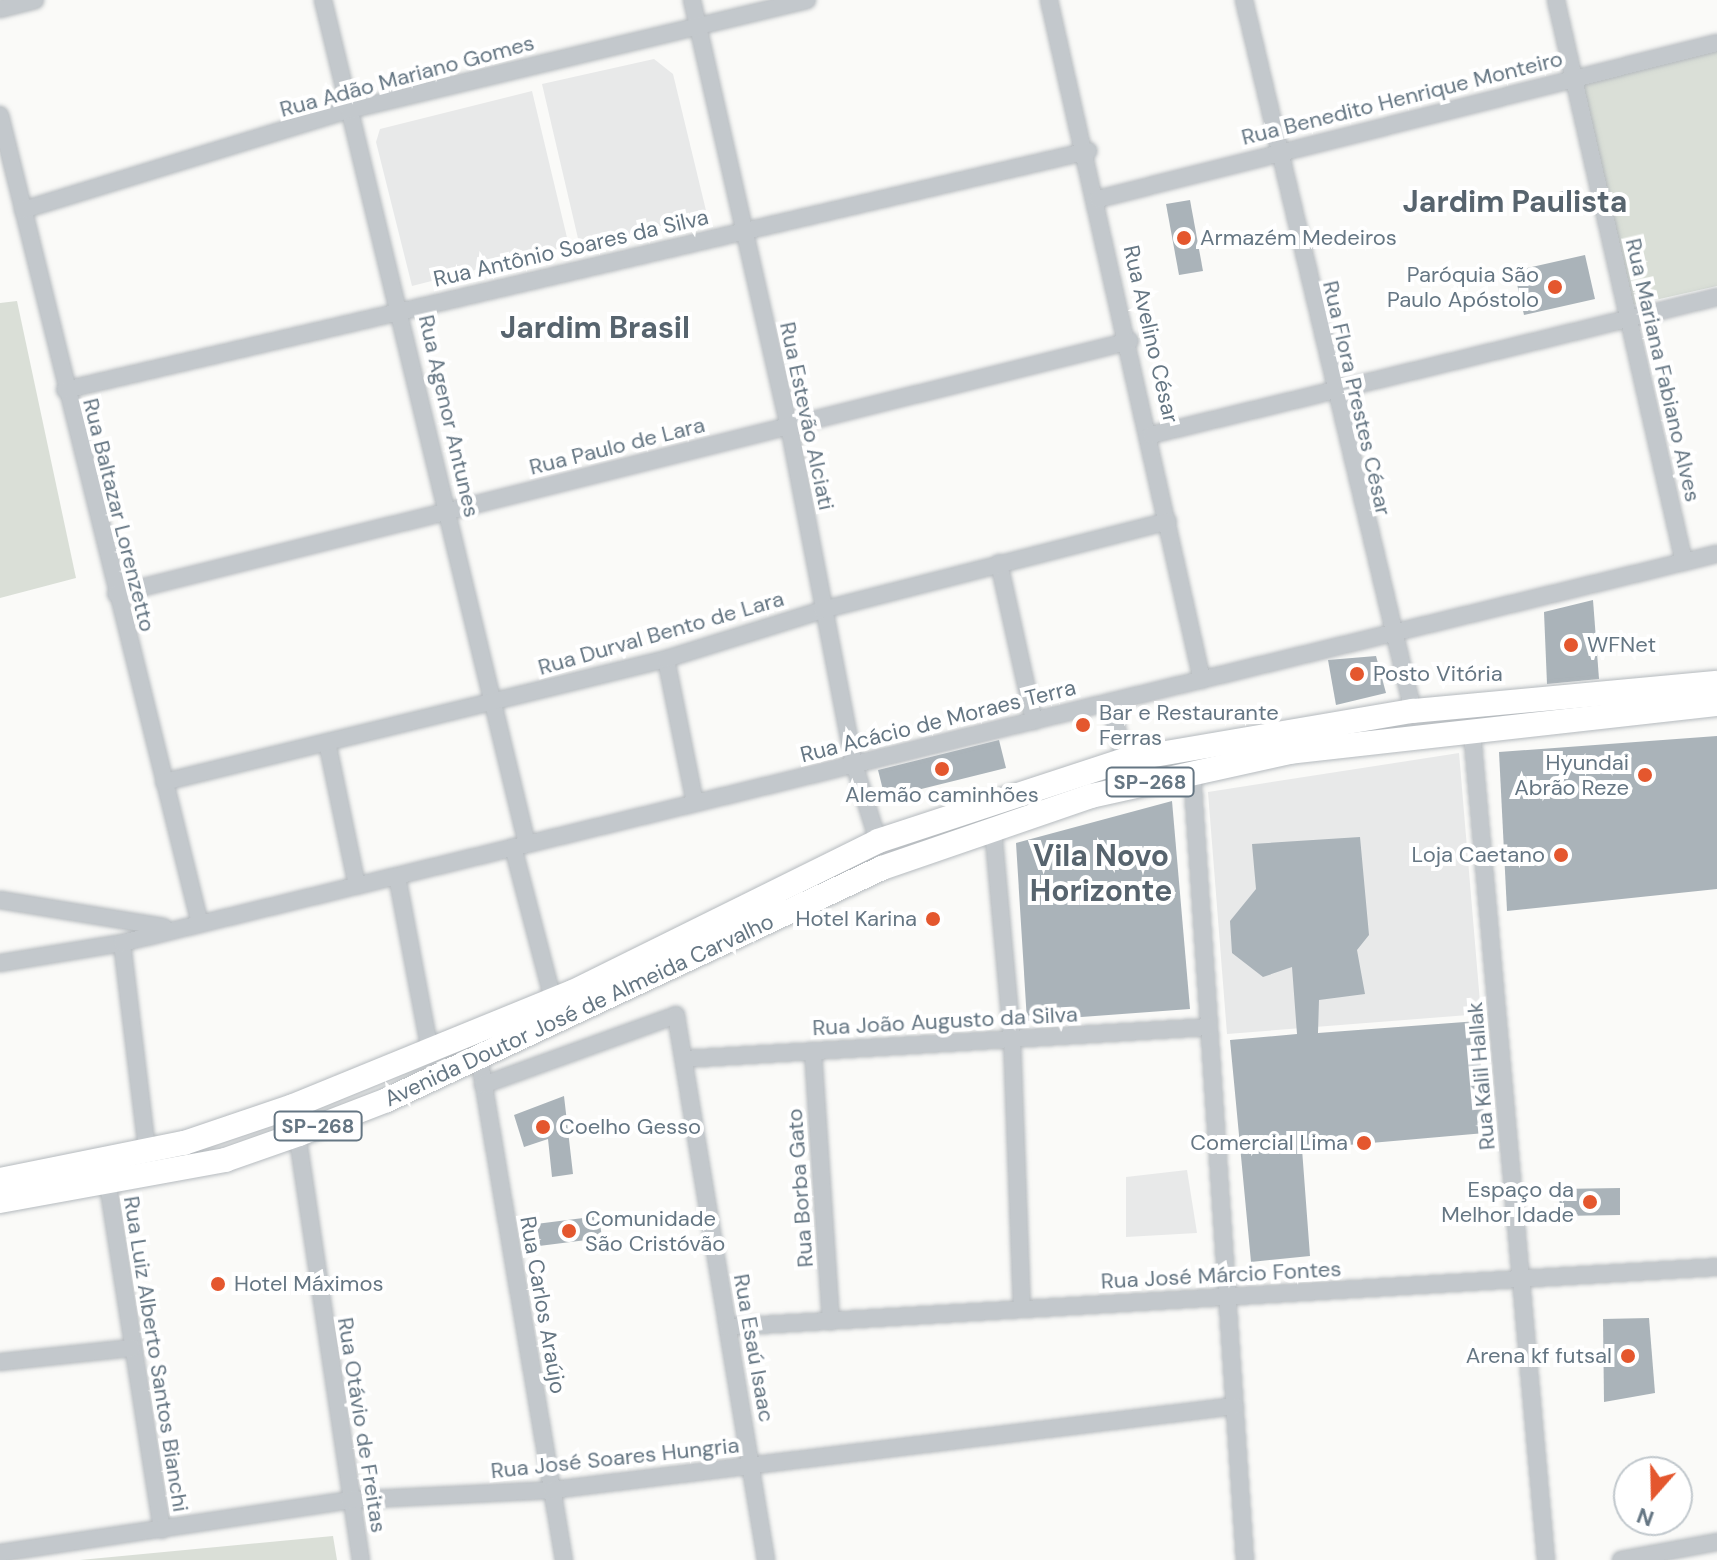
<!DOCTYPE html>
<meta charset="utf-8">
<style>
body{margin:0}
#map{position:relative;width:1717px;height:1560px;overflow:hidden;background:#fafaf8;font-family:"DM Sans",sans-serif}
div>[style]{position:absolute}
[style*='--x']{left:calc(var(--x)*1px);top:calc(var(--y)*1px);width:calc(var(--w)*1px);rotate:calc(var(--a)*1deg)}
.built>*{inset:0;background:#e8e9e9}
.green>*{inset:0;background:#dadfd7}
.building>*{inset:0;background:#aab3b9}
.roads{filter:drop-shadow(0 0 2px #b5babe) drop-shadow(0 0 2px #b5babe)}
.minor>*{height:16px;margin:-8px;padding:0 8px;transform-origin:8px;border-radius:8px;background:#c3c8cc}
.primary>*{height:24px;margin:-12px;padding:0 12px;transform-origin:12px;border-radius:12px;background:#fff}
.dots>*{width:22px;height:22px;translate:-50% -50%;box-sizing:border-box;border:4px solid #fff;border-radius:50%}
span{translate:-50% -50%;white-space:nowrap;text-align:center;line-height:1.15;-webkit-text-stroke:8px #fff;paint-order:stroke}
.shield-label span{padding:2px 6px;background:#fff;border:2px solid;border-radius:6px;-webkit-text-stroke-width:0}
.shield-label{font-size:20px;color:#657683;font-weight:700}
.street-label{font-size:22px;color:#657683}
.poi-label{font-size:22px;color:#657683}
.left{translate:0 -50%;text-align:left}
.right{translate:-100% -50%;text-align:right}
.district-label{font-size:30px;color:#57646e;font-weight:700}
.north{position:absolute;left:1613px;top:1456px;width:80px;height:80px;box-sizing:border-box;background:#fff;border:2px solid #c1c8cd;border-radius:50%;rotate:200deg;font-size:22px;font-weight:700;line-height:32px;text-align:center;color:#657683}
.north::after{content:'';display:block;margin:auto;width:28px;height:36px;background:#e4572e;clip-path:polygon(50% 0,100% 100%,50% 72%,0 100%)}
</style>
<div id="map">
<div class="built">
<i style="clip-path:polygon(654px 59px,673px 74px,709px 223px,580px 247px,542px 84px)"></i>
<i style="clip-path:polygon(532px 91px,569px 246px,412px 286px,376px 142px,380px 129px)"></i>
<i style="clip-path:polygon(1459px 753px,1481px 1014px,1227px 1034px,1208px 792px)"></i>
<i style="clip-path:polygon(1187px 1170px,1197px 1233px,1126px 1237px,1126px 1177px)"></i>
</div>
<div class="green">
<i style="clip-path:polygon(1717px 51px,1717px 286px,1633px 305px,1583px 84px)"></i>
<i style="clip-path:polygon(17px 301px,76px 578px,0 598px,0 303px)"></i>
<i style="clip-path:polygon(333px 1536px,337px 1560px,80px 1560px)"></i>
</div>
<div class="building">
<i style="clip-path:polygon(1572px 189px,1576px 205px,1537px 214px,1533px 198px)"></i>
<i style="clip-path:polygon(1190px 200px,1203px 271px,1179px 275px,1166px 204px)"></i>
<i style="clip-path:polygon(1585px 255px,1595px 299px,1524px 315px,1514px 271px)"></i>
<i style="clip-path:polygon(1593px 600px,1599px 679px,1547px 684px,1544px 612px)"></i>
<i style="clip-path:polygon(1376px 656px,1386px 693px,1336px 705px,1328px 660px)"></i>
<i style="clip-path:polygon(1717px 736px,1717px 889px,1507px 911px,1499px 752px)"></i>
<i style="clip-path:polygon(999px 740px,1006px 768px,885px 798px,878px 770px)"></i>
<i style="clip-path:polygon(1172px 801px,1190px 1009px,1027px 1021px,1016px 843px)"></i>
<i style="clip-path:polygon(1360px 837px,1369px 935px,1357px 950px,1365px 994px,1319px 1000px,1318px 1033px,1478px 1021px,1485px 1133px,1302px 1149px,1310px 1256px,1251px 1262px,1230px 1040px,1297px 1034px,1292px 967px,1263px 977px,1232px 953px,1230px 921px,1256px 889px,1252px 844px)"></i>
<i style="clip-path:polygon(564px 1096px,573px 1174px,552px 1177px,548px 1139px,524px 1147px,514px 1115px)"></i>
<i style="clip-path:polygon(1620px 1188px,1620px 1215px,1560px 1216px,1559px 1189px)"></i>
<i style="clip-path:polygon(599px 1216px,602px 1238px,539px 1246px,536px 1224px)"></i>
<i style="clip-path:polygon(1649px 1318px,1655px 1393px,1604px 1402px,1603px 1319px)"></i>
</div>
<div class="roads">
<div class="minor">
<i style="--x:323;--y:0;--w:868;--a:76.41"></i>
<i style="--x:692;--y:0;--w:437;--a:77.2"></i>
<i style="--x:789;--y:426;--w:344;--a:79.1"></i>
<i style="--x:854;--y:764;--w:81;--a:72.7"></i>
<i style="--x:1049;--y:0;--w:697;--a:77.32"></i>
<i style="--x:1244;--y:0;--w:731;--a:76.63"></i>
<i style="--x:1556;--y:0;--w:576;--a:77.17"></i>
<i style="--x:0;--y:9;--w:36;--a:-14"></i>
<i style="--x:0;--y:115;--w:833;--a:76.11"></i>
<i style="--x:1098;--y:199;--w:638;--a:-14.15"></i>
<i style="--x:23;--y:210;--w:341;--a:-17.1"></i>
<i style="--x:349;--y:110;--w:471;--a:-13.5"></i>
<i style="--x:65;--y:390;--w:1051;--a:-13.15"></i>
<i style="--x:1151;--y:435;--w:583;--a:-13.7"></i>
<i style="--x:999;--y:563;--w:162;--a:77.5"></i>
<i style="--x:116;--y:594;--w:1045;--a:-14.01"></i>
<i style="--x:666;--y:659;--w:147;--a:78.6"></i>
<i style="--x:1110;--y:702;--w:60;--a:75.5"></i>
<i style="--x:1472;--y:732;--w:831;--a:84.89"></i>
<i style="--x:327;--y:742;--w:147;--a:78.2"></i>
<i style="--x:1192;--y:771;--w:791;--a:86.16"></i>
<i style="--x:164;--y:782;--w:517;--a:-13.77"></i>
<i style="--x:666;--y:659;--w:164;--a:-17.4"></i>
<i style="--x:822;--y:610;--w:357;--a:-14.4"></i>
<i style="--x:993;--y:829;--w:211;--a:84.8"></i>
<i style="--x:1012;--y:1039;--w:270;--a:87.9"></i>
<i style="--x:513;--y:847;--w:158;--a:75.3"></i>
<i style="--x:397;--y:876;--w:177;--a:79.3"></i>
<i style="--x:0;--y:900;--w:166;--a:9.3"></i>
<i style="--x:122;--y:943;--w:208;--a:83.1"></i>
<i style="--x:0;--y:963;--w:124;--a:-9.3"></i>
<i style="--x:122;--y:943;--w:1642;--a:-13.71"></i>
<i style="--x:813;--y:1051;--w:271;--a:86.2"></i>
<i style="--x:479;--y:1057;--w:510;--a:80.41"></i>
<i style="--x:684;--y:1059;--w:526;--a:-3.49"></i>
<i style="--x:483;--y:1085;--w:205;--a:-19.9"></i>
<i style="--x:676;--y:1015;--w:552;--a:80.62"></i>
<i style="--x:293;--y:1106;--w:459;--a:81.5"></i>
<i style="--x:108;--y:1185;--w:349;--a:81.1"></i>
<i style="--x:728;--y:1327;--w:991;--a:-3.47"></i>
<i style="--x:0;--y:1362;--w:133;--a:-6.1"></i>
<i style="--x:0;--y:1553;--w:353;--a:-8.6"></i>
<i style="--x:349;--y:1500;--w:203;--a:-2.8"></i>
<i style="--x:552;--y:1490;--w:688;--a:-7.01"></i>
<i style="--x:1621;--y:1560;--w:98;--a:-10.6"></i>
</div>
<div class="primary">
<i style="--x:0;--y:1180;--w:188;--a:-11.4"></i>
<i style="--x:184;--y:1143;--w:115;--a:-18.7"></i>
<i style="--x:293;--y:1106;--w:302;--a:-22.2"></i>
<i style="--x:573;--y:992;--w:340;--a:-26.3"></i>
<i style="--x:878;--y:841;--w:260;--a:-18.2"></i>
<i style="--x:1125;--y:760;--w:292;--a:-9.7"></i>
<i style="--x:1413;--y:711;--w:305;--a:-5.3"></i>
<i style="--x:0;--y:1201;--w:229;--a:-10.3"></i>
<i style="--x:225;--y:1160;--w:78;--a:-19.4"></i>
<i style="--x:299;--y:1134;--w:94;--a:-21.1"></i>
<i style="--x:387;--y:1100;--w:547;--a:-25.11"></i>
<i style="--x:882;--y:868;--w:221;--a:-19"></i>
<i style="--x:1091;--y:796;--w:203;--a:-12.5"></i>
<i style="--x:1289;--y:752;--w:431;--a:-6.4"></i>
</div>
</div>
<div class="dots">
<i style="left:1184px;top:238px;background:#e4572e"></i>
<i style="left:1555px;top:287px;background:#e4572e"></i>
<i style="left:1571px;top:645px;background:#e4572e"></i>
<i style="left:1357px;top:674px;background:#e4572e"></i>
<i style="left:1083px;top:725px;background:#e4572e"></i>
<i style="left:942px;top:769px;background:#e4572e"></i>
<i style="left:1645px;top:775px;background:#e4572e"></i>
<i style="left:1561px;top:855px;background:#e4572e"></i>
<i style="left:933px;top:919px;background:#e4572e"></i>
<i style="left:543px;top:1127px;background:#e4572e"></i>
<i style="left:1364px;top:1143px;background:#e4572e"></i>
<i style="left:1590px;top:1202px;background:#e4572e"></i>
<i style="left:569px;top:1231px;background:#e4572e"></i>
<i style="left:218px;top:1284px;background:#e4572e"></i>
<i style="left:1628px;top:1356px;background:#e4572e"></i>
</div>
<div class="shield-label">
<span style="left:1150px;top:782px">SP-268</span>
<span style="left:318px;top:1126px">SP-268</span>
</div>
<div class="street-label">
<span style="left:407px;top:76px;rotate:-15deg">Rua Adão Mariano Gomes</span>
<span style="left:1402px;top:98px;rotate:-14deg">Rua Benedito Henrique Monteiro</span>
<span style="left:571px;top:248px;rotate:-13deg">Rua Antônio Soares da Silva</span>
<span style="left:1151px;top:334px;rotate:77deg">Rua Avelino César</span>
<span style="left:1663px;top:370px;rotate:77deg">Rua Mariana Fabiano Alves</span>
<span style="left:1357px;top:398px;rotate:77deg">Rua Flora Prestes César</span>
<span style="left:449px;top:416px;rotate:77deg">Rua Agenor Antunes</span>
<span style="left:807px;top:416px;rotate:78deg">Rua Estevão Alciati</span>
<span style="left:617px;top:446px;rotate:-14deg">Rua Paulo de Lara</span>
<span style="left:119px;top:515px;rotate:76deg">Rua Baltazar Lorenzetto</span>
<span style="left:661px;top:633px;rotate:-16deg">Rua Durval Bento de Lara</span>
<span style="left:938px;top:721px;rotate:-14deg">Rua Acácio de Moraes Terra</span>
<span style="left:579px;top:1010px;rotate:-25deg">Avenida Doutor José de Almeida Carvalho</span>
<span style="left:945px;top:1021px;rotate:-3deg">Rua João Augusto da Silva</span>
<span style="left:1481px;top:1076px;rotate:-95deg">Rua Kalil Hallak</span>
<span style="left:800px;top:1188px;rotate:-94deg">Rua Borba Gato</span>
<span style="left:1221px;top:1275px;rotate:-3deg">Rua José Márcio Fontes</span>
<span style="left:543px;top:1305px;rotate:80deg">Rua Carlos Araújo</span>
<span style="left:754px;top:1348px;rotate:80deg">Rua Esaú Isaac</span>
<span style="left:156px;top:1354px;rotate:81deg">Rua Luiz Alberto Santos Bianchi</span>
<span style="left:362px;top:1425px;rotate:81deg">Rua Otávio de Freitas</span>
<span style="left:615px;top:1458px;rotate:-6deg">Rua José Soares Hungria</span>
</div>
<div class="poi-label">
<span class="left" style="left:1200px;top:238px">Armazém Medeiros</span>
<span class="right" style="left:1539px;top:287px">Paróquia São<br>Paulo Apóstolo</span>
<span class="left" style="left:1587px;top:645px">WFNet</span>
<span class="left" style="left:1373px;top:674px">Posto Vitória</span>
<span class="left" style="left:1099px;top:725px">Bar e Restaurante<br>Ferras</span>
<span class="right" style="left:1629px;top:775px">Hyundai<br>Abrão Reze</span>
<span style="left:942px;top:795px">Alemão caminhões</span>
<span class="right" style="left:1545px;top:855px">Loja Caetano</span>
<span class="right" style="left:917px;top:919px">Hotel Karina</span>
<span class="left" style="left:559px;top:1127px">Coelho Gesso</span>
<span class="right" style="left:1348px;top:1143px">Comercial Lima</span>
<span class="right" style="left:1574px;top:1202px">Espaço da<br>Melhor Idade</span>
<span class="left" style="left:585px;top:1231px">Comunidade<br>São Cristóvão</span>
<span class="left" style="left:234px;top:1284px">Hotel Máximos</span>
<span class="right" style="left:1612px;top:1356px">Arena kf futsal</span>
</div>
<div class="district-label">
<span style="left:1515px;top:202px">Jardim Paulista</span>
<span style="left:595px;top:328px">Jardim Brasil</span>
<span style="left:1101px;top:873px">Vila Novo<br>Horizonte</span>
</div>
<div class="north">N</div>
</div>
